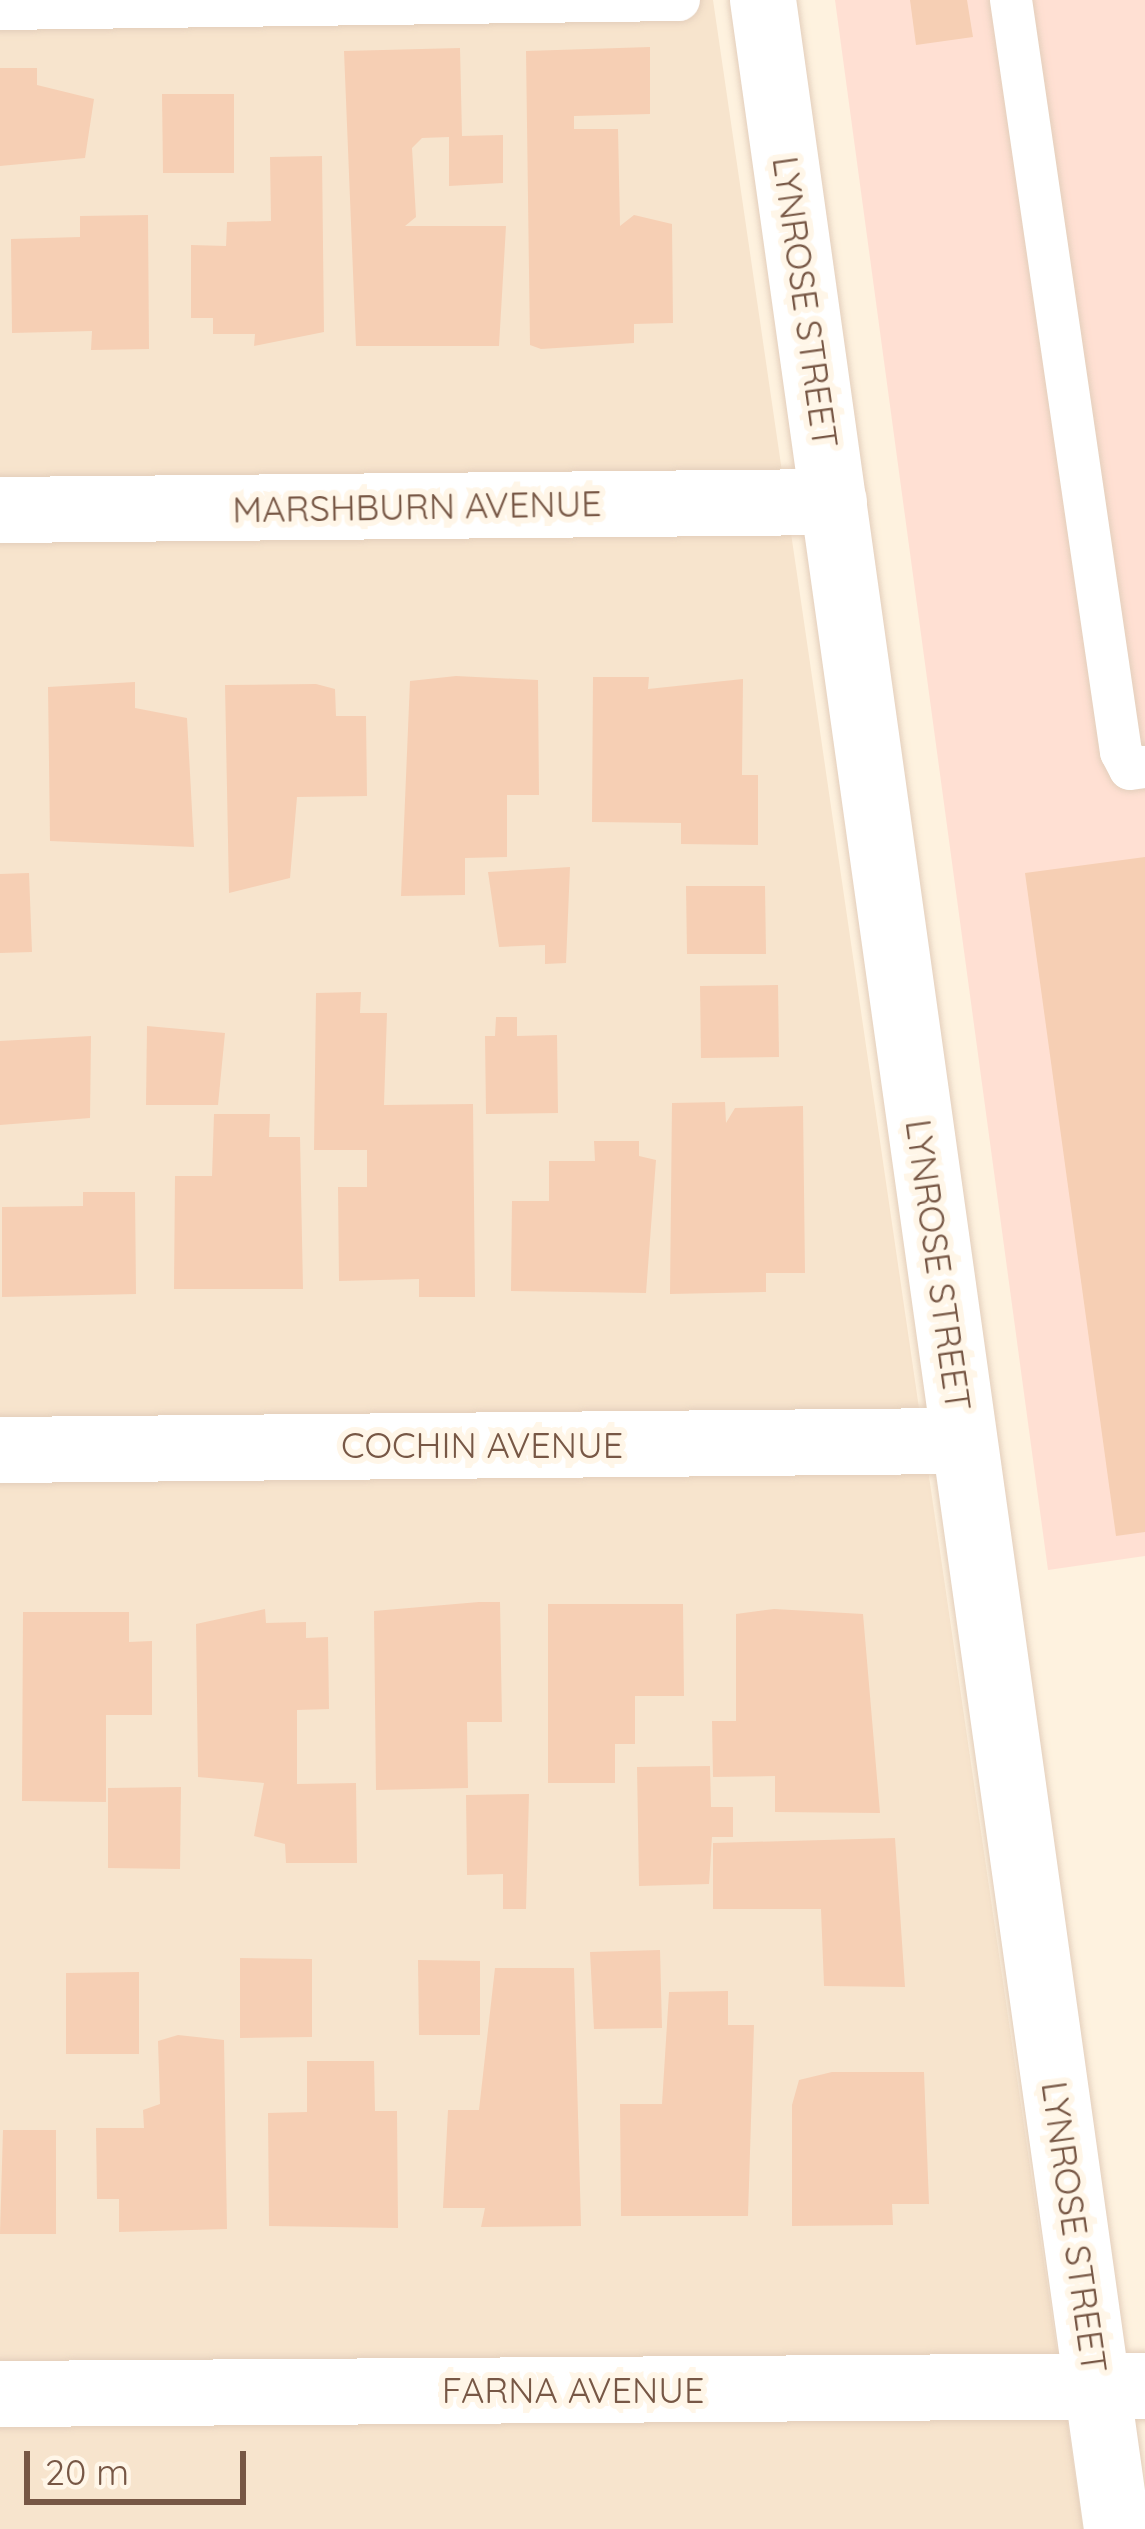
<!DOCTYPE html>
<style>
body{margin:0}
#map{position:relative;width:1145px;height:2529px;overflow:hidden;background:#fef2df;font-family:Quicksand,sans-serif}
div>[style]{position:absolute}
[style*='--x']{left:calc(var(--x)*1px);top:calc(var(--y)*1px);width:calc(var(--w)*1px);rotate:calc(var(--a)*1deg)}
.residential>*{inset:0;background:#f7e4cd}
.commercial>*{inset:0;background:#ffe0d3}
.building>*{inset:0;background:#f6cfb4}
.roads{filter:drop-shadow(0 0 3px #e3cebb) drop-shadow(0 0 3px #e3cebb)}
.lane>*{height:42px;margin:-21px;padding:0 21px;transform-origin:21px;border-radius:21px;background:#fff}
.street>*{height:66px;margin:-33px;padding:0 33px;transform-origin:33px;border-radius:33px;background:#fff}
span{translate:-50% -50%;white-space:nowrap;text-align:center;line-height:1.15;-webkit-text-stroke:12px #fff6e8;paint-order:stroke}
.street-label{font-size:36px;color:#775745}
.scale{position:absolute;left:24px;top:2451px;width:222px;height:54px;box-sizing:border-box;border:6px solid #775745;border-top:0;padding-left:15px;font-size:36px;line-height:42px;white-space:nowrap;color:#775745;-webkit-text-stroke:9px #fff6e8;paint-order:stroke}
</style>
<div id="map">
<div class="residential">
<i style="clip-path:polygon(0 0,713px 0,1083px 2529px,0 2529px)"></i>
</div>
<div class="commercial">
<i style="clip-path:polygon(835px 0,1145px 0,1145px 1556px,1048px 1570px)"></i>
</div>
<div class="building">
<i style="clip-path:polygon(910px 0,967px 0,973px 37px,916px 45px)"></i>
<i style="clip-path:polygon(650px 47px,650px 114px,574px 116px,574px 129px,618px 129px,620px 226px,634px 215px,672px 224px,673px 323px,634px 324px,634px 343px,541px 349px,530px 345px,526px 51px)"></i>
<i style="clip-path:polygon(460px 48px,462px 136px,503px 135px,503px 183px,449px 186px,449px 137px,422px 138px,412px 148px,416px 217px,405px 226px,506px 226px,499px 346px,356px 346px,344px 51px)"></i>
<i style="clip-path:polygon(0 68px,37px 68px,37px 85px,94px 99px,85px 158px,0 166px)"></i>
<i style="clip-path:polygon(162px 94px,234px 94px,234px 173px,163px 173px)"></i>
<i style="clip-path:polygon(322px 156px,324px 332px,254px 346px,255px 334px,213px 334px,213px 318px,191px 318px,191px 245px,226px 246px,227px 222px,271px 221px,270px 157px)"></i>
<i style="clip-path:polygon(148px 215px,149px 349px,91px 350px,92px 331px,12px 333px,11px 239px,80px 237px,80px 216px)"></i>
<i style="clip-path:polygon(456px 676px,538px 680px,539px 795px,507px 795px,507px 857px,465px 858px,465px 895px,401px 896px,410px 681px)"></i>
<i style="clip-path:polygon(593px 677px,649px 677px,648px 689px,743px 679px,742px 775px,758px 775px,758px 845px,681px 844px,681px 823px,592px 822px)"></i>
<i style="clip-path:polygon(135px 682px,135px 708px,187px 718px,194px 847px,50px 841px,48px 687px)"></i>
<i style="clip-path:polygon(316px 684px,335px 689px,336px 716px,366px 716px,367px 796px,297px 797px,290px 878px,229px 893px,225px 685px)"></i>
<i style="clip-path:polygon(1145px 857px,1145px 1532px,1116px 1536px,1025px 873px)"></i>
<i style="clip-path:polygon(570px 867px,566px 963px,545px 964px,545px 945px,499px 947px,488px 872px)"></i>
<i style="clip-path:polygon(29px 873px,32px 952px,0 953px,0 874px)"></i>
<i style="clip-path:polygon(686px 886px,765px 886px,766px 954px,687px 954px)"></i>
<i style="clip-path:polygon(778px 985px,779px 1057px,701px 1058px,700px 986px)"></i>
<i style="clip-path:polygon(361px 992px,360px 1013px,387px 1013px,384px 1105px,473px 1104px,475px 1297px,419px 1297px,419px 1279px,339px 1281px,338px 1187px,367px 1187px,367px 1150px,314px 1150px,316px 993px)"></i>
<i style="clip-path:polygon(496px 1017px,517px 1017px,517px 1036px,557px 1035px,558px 1113px,486px 1114px,485px 1036px,495px 1036px)"></i>
<i style="clip-path:polygon(147px 1026px,225px 1033px,218px 1105px,146px 1105px)"></i>
<i style="clip-path:polygon(91px 1036px,90px 1118px,0 1125px,0 1041px)"></i>
<i style="clip-path:polygon(725px 1102px,726px 1123px,735px 1108px,803px 1106px,805px 1273px,766px 1273px,766px 1292px,670px 1294px,672px 1103px)"></i>
<i style="clip-path:polygon(214px 1114px,270px 1114px,269px 1137px,300px 1137px,303px 1289px,174px 1289px,175px 1176px,212px 1176px)"></i>
<i style="clip-path:polygon(594px 1141px,639px 1141px,639px 1156px,656px 1160px,646px 1293px,511px 1291px,512px 1201px,549px 1201px,549px 1161px,595px 1161px)"></i>
<i style="clip-path:polygon(83px 1192px,135px 1192px,136px 1294px,2px 1297px,2px 1207px,83px 1206px)"></i>
<i style="clip-path:polygon(479px 1602px,500px 1602px,502px 1722px,467px 1722px,468px 1788px,376px 1790px,374px 1611px)"></i>
<i style="clip-path:polygon(548px 1604px,683px 1604px,684px 1696px,635px 1696px,635px 1744px,615px 1744px,615px 1783px,548px 1783px)"></i>
<i style="clip-path:polygon(265px 1609px,266px 1623px,306px 1622px,306px 1638px,328px 1637px,329px 1709px,297px 1710px,297px 1784px,356px 1783px,357px 1863px,286px 1863px,285px 1844px,254px 1836px,264px 1783px,198px 1777px,196px 1624px)"></i>
<i style="clip-path:polygon(774px 1609px,863px 1614px,880px 1813px,775px 1812px,775px 1776px,713px 1777px,712px 1721px,736px 1721px,736px 1614px)"></i>
<i style="clip-path:polygon(23px 1612px,129px 1612px,129px 1642px,152px 1641px,152px 1715px,106px 1715px,106px 1802px,22px 1801px)"></i>
<i style="clip-path:polygon(710px 1766px,711px 1807px,733px 1807px,733px 1837px,712px 1837px,709px 1884px,639px 1886px,637px 1767px)"></i>
<i style="clip-path:polygon(181px 1787px,180px 1869px,108px 1868px,108px 1788px)"></i>
<i style="clip-path:polygon(529px 1794px,526px 1909px,503px 1909px,503px 1874px,467px 1875px,466px 1795px)"></i>
<i style="clip-path:polygon(895px 1838px,905px 1987px,824px 1986px,821px 1909px,713px 1909px,713px 1843px)"></i>
<i style="clip-path:polygon(660px 1950px,662px 2028px,594px 2029px,590px 1952px)"></i>
<i style="clip-path:polygon(240px 1958px,312px 1959px,312px 2037px,240px 2038px)"></i>
<i style="clip-path:polygon(418px 1960px,480px 1961px,480px 2035px,419px 2035px)"></i>
<i style="clip-path:polygon(495px 1968px,574px 1968px,581px 2226px,481px 2227px,485px 2208px,443px 2208px,448px 2110px,479px 2110px)"></i>
<i style="clip-path:polygon(139px 1972px,139px 2054px,66px 2054px,66px 1973px)"></i>
<i style="clip-path:polygon(728px 1991px,728px 2025px,754px 2025px,748px 2216px,621px 2216px,620px 2104px,662px 2104px,669px 1992px)"></i>
<i style="clip-path:polygon(178px 2035px,224px 2040px,227px 2229px,119px 2232px,119px 2199px,97px 2199px,96px 2128px,144px 2128px,143px 2110px,160px 2104px,158px 2041px)"></i>
<i style="clip-path:polygon(307px 2061px,374px 2061px,375px 2111px,397px 2111px,398px 2228px,269px 2226px,268px 2113px,307px 2112px)"></i>
<i style="clip-path:polygon(832px 2072px,924px 2072px,929px 2204px,892px 2204px,893px 2225px,792px 2226px,792px 2105px,799px 2080px)"></i>
<i style="clip-path:polygon(3px 2130px,56px 2130px,56px 2234px,0 2234px)"></i>
</div>
<div class="roads">
<div class="lane">
<i style="--x:1011;--y:0;--w:760;--a:81.68"></i>
<i style="--x:1121;--y:752;--w:19;--a:62"></i>
<i style="--x:1130;--y:769;--w:15;--a:-8"></i>
<i style="--x:0;--y:9;--w:679;--a:-0.76"></i>
</div>
<div class="street">
<i style="--x:763;--y:0;--w:2554;--a:82.03"></i>
<i style="--x:0;--y:510;--w:834;--a:-0.55"></i>
<i style="--x:0;--y:1450;--w:963;--a:-0.54"></i>
<i style="--x:0;--y:2394;--w:1145;--a:-0.4"></i>
</div>
</div>
<div class="street-label">
<span style="left:806px;top:302px;rotate:82deg">LYNROSE STREET</span>
<span style="left:417px;top:506px;rotate:-1deg">MARSHBURN AVENUE</span>
<span style="left:939px;top:1265px;rotate:82deg">LYNROSE STREET</span>
<span style="left:482px;top:1445px">COCHIN AVENUE</span>
<span style="left:1075px;top:2227px;rotate:82deg">LYNROSE STREET</span>
<span style="left:573px;top:2390px">FARNA AVENUE</span>
</div>
<div class="scale">20 m</div>
</div>
